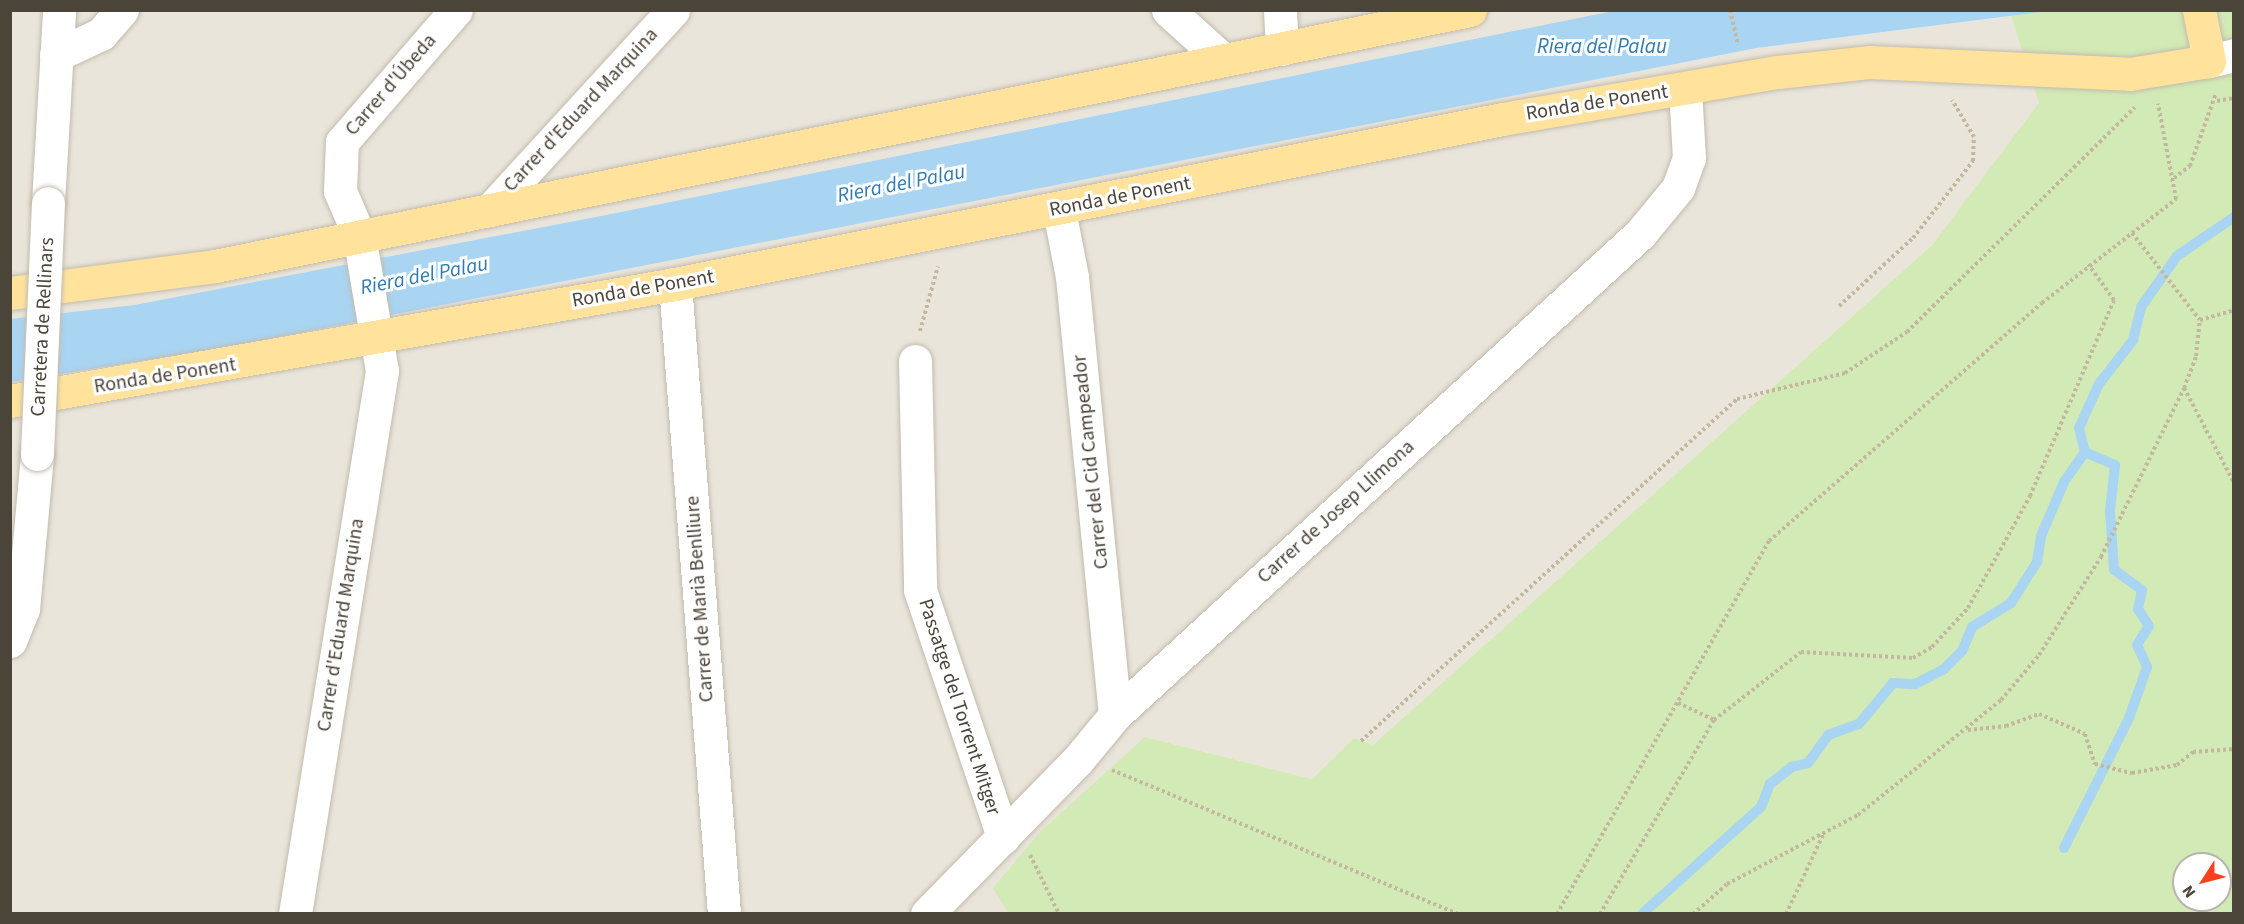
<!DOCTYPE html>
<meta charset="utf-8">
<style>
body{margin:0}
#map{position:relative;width:2244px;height:924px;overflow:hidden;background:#f6f3ec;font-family:"Source Sans 3",sans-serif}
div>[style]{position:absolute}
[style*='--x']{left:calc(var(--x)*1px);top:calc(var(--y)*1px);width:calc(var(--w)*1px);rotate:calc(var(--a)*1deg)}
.residential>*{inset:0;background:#eae5da}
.green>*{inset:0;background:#d2eab5}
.water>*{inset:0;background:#a9d4f2}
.stream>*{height:10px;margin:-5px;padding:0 5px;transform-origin:5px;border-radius:5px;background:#a9d4f2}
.path>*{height:4px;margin-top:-2px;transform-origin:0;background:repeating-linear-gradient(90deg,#c4b79f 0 3px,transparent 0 6px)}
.roads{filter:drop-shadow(0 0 2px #c2bbae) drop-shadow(0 0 2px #c2bbae)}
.minor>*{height:33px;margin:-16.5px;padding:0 16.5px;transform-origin:16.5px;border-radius:16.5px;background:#fff}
.major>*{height:33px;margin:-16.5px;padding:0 16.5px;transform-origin:16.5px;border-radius:16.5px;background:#ffe39c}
.bridges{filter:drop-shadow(0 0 2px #c2bbae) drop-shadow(0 0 2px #c2bbae)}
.minor-bridge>*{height:33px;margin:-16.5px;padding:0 16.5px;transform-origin:16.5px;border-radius:16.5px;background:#fff}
span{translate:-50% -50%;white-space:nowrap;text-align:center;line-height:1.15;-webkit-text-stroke:6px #fff;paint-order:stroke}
.street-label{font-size:20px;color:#4b4439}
.water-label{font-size:21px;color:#2e7ab2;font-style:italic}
.frame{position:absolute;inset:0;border:12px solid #4b4439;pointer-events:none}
.north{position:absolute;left:2172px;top:852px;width:60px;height:60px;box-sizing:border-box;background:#fff;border:2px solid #b7b4b0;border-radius:50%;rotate:234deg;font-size:16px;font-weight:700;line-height:24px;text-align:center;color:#4b4439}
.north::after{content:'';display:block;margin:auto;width:21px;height:27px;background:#fc3f1d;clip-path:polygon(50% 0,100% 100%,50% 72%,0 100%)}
</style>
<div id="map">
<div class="residential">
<i style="clip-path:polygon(10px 11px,1613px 11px,606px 215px,134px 305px,11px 319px)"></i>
<i style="clip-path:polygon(2011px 16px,2040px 103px,1932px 245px,1373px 746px,1354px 738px,1312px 779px,1145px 737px,1077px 913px,11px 913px,10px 382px,107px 369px,1757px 48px)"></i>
</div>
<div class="green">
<i style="clip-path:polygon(evenodd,2049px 10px,2233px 11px,2233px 913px,1009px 914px,993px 888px,1040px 832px,1145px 737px,1312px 779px,1354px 738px,1373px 745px,1932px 245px,2039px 103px,2011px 16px,2049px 10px,2184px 864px,2220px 864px,2220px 900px,2184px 900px,2184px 864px)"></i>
</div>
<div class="water">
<i style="clip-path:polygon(1613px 11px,2049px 11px,1757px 48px,222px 348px,11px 382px,10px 319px,134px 305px,606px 215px)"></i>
</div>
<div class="stream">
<i style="--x:2064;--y:848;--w:145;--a:-63.4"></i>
<i style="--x:2129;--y:718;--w:54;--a:-70.6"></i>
<i style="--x:2147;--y:667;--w:24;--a:-114"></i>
<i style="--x:2137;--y:645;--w:22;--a:-58"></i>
<i style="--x:2149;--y:626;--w:20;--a:-123"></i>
<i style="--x:2138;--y:609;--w:19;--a:-78"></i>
<i style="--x:2142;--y:590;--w:34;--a:-144"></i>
<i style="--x:2114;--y:570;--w:59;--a:-93.9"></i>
<i style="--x:2110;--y:511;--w:46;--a:-83.8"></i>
<i style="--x:2115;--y:465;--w:33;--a:-157"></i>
<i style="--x:1642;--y:914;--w:160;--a:-42"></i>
<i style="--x:1761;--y:807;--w:25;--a:-69"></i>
<i style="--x:1770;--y:784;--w:28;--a:-38"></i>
<i style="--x:1792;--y:767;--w:16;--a:-14"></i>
<i style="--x:1808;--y:763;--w:34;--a:-54"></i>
<i style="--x:1828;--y:735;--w:33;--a:-20"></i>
<i style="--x:1859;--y:724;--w:53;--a:-50.3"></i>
<i style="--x:1893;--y:683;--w:22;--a:3"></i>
<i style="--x:1915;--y:684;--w:33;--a:-27"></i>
<i style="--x:1944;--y:669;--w:25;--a:-45"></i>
<i style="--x:1962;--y:651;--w:26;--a:-67"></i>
<i style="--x:1972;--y:627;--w:46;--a:-31.6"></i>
<i style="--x:2011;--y:603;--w:49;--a:-57.6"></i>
<i style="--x:2037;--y:562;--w:26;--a:-81"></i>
<i style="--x:2041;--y:536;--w:59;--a:-66.9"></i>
<i style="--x:2064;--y:482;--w:37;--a:-55"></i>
<i style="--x:2085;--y:452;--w:25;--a:-104"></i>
<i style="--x:2079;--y:428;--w:48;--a:-65.6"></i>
<i style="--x:2099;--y:384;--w:56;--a:-52.3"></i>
<i style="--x:2133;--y:340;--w:34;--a:-76"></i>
<i style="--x:2141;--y:307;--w:62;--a:-54.8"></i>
<i style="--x:2177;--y:256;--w:69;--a:-34.4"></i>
</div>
<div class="path">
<i style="--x:1730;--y:10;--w:36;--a:77"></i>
<i style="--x:2217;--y:101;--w:17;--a:-10"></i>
<i style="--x:2174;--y:178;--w:20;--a:-37"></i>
<i style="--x:2190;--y:166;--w:77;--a:-70.4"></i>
<i style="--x:2132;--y:233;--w:110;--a:52"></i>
<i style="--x:2200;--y:320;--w:35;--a:-16"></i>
<i style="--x:1839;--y:306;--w:100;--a:-42.6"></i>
<i style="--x:1913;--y:238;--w:98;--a:-52.1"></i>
<i style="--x:1973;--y:161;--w:24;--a:-88"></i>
<i style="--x:1974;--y:137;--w:43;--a:-120.7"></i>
<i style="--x:920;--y:331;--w:67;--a:-74.5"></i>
<i style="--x:2184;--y:388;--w:107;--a:62.2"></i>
<i style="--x:1678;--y:703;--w:40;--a:25"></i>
<i style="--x:1968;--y:730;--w:38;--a:-6"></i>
<i style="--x:2006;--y:726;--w:35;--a:-20"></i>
<i style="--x:2039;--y:714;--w:50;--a:23.5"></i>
<i style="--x:2085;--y:734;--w:32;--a:72"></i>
<i style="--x:2095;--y:764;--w:38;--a:14"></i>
<i style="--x:2132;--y:773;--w:46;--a:-10.1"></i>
<i style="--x:2177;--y:765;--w:21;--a:-39"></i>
<i style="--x:2193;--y:752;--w:41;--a:-4.2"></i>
<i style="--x:1361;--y:741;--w:508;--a:-42.29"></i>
<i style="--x:1737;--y:399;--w:111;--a:-13.5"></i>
<i style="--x:1845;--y:373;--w:74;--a:-33.5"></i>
<i style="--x:1907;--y:332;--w:320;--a:-44.6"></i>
<i style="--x:1112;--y:770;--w:375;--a:22.6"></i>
<i style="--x:1030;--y:855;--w:66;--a:63.8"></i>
<i style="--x:1557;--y:914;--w:429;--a:-60.4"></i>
<i style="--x:1769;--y:541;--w:362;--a:-41.1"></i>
<i style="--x:2042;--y:303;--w:170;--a:-37.8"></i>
<i style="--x:2176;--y:199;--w:97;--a:-100.7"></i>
<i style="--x:1600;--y:914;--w:225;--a:-59.6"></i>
<i style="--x:1714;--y:720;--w:110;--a:-38"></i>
<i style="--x:1801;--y:652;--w:112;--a:3.1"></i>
<i style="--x:1913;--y:658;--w:22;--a:-30"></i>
<i style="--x:1932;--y:647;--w:53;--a:-47.3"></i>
<i style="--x:1968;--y:608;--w:128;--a:-61"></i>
<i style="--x:2030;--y:496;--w:213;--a:-66.8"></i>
<i style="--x:2114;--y:300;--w:44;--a:-125.8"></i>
<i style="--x:1693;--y:914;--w:45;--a:-41.4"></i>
<i style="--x:1727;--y:884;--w:148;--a:-27.8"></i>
<i style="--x:1858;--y:815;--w:184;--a:-38.8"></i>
<i style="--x:2001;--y:700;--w:59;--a:-49.8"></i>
<i style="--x:2039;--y:655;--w:116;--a:-57.7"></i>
<i style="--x:2101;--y:557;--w:188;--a:-63.8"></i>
<i style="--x:2184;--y:388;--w:34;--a:-69"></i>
<i style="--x:2196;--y:356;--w:36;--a:-84"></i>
<i style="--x:1786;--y:914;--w:89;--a:-64.9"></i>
</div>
<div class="roads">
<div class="minor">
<i style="--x:1168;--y:10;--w:73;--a:42.2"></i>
<i style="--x:1280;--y:10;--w:39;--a:87"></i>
<i style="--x:56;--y:55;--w:50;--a:-25"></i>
<i style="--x:101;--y:34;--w:32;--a:-49"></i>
<i style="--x:2209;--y:61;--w:26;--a:-13"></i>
<i style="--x:48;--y:203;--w:193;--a:-86.7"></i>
<i style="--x:490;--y:210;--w:271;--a:-47.5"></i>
<i style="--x:1059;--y:210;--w:68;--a:79"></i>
<i style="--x:1072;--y:277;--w:440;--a:84.4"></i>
<i style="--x:675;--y:284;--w:632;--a:85.55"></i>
<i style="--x:915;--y:361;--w:229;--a:88.7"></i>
<i style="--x:920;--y:590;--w:261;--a:71.4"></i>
<i style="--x:10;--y:641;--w:35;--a:-68"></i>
<i style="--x:23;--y:609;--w:156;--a:-84.8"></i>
<i style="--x:295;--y:914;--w:550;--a:-80.9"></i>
<i style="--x:382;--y:371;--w:138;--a:-99.6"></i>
<i style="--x:359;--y:235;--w:48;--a:-113.4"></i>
<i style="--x:340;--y:191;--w:49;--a:-87.7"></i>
<i style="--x:342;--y:142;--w:174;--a:-49.2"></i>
<i style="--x:927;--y:914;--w:214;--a:-45.6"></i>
<i style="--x:1077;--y:761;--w:60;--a:-50.4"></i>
<i style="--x:1115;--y:715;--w:712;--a:-42.5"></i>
<i style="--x:1640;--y:234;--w:60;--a:-50.4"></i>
<i style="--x:1678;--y:188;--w:32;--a:-70"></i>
<i style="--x:1689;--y:158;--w:69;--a:-93.3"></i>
</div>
<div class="major">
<i style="--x:10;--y:293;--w:207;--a:-7.5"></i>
<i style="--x:215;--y:266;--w:1281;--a:-11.53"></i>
<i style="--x:10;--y:401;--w:675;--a:-9.98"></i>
<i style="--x:675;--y:284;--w:843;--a:-11.28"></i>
<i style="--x:1502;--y:119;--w:280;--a:-9.7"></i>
<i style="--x:1778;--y:72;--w:93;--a:-6.2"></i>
<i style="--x:1870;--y:62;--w:260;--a:2.6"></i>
<i style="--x:2130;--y:74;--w:80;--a:-9.3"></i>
<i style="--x:2209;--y:61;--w:52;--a:-101.1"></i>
</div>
</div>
<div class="bridges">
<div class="minor-bridge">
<i style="--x:37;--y:454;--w:251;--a:-87.5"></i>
</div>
</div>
<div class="street-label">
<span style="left:391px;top:85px;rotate:-49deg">Carrer d'Úbeda</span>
<span style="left:1597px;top:103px;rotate:-9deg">Ronda de Ponent</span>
<span style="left:581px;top:110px;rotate:-47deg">Carrer d'Eduard Marquina</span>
<span style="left:1120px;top:197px;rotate:-11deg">Ronda de Ponent</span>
<span style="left:643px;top:289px;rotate:-10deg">Ronda de Ponent</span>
<span style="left:43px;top:327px;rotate:-87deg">Carretera de Rellinars</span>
<span style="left:165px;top:376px;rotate:-9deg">Ronda de Ponent</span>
<span style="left:1091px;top:462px;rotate:-96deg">Carrer del Cid Campeador</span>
<span style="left:1336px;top:512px;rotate:-42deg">Carrer de Josep Llimona</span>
<span style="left:700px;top:599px;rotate:-94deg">Carrer de Marià Benlliure</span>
<span style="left:341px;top:625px;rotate:-81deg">Carrer d'Eduard Marquina</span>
<span style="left:959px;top:707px;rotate:72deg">Passatge del Torrent Mitger</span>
</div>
<div class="water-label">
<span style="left:1602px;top:46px">Riera del Palau</span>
<span style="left:901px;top:183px;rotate:-11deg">Riera del Palau</span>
<span style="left:424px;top:275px;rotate:-11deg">Riera del Palau</span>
</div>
<div class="frame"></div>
<div class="north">N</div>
</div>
